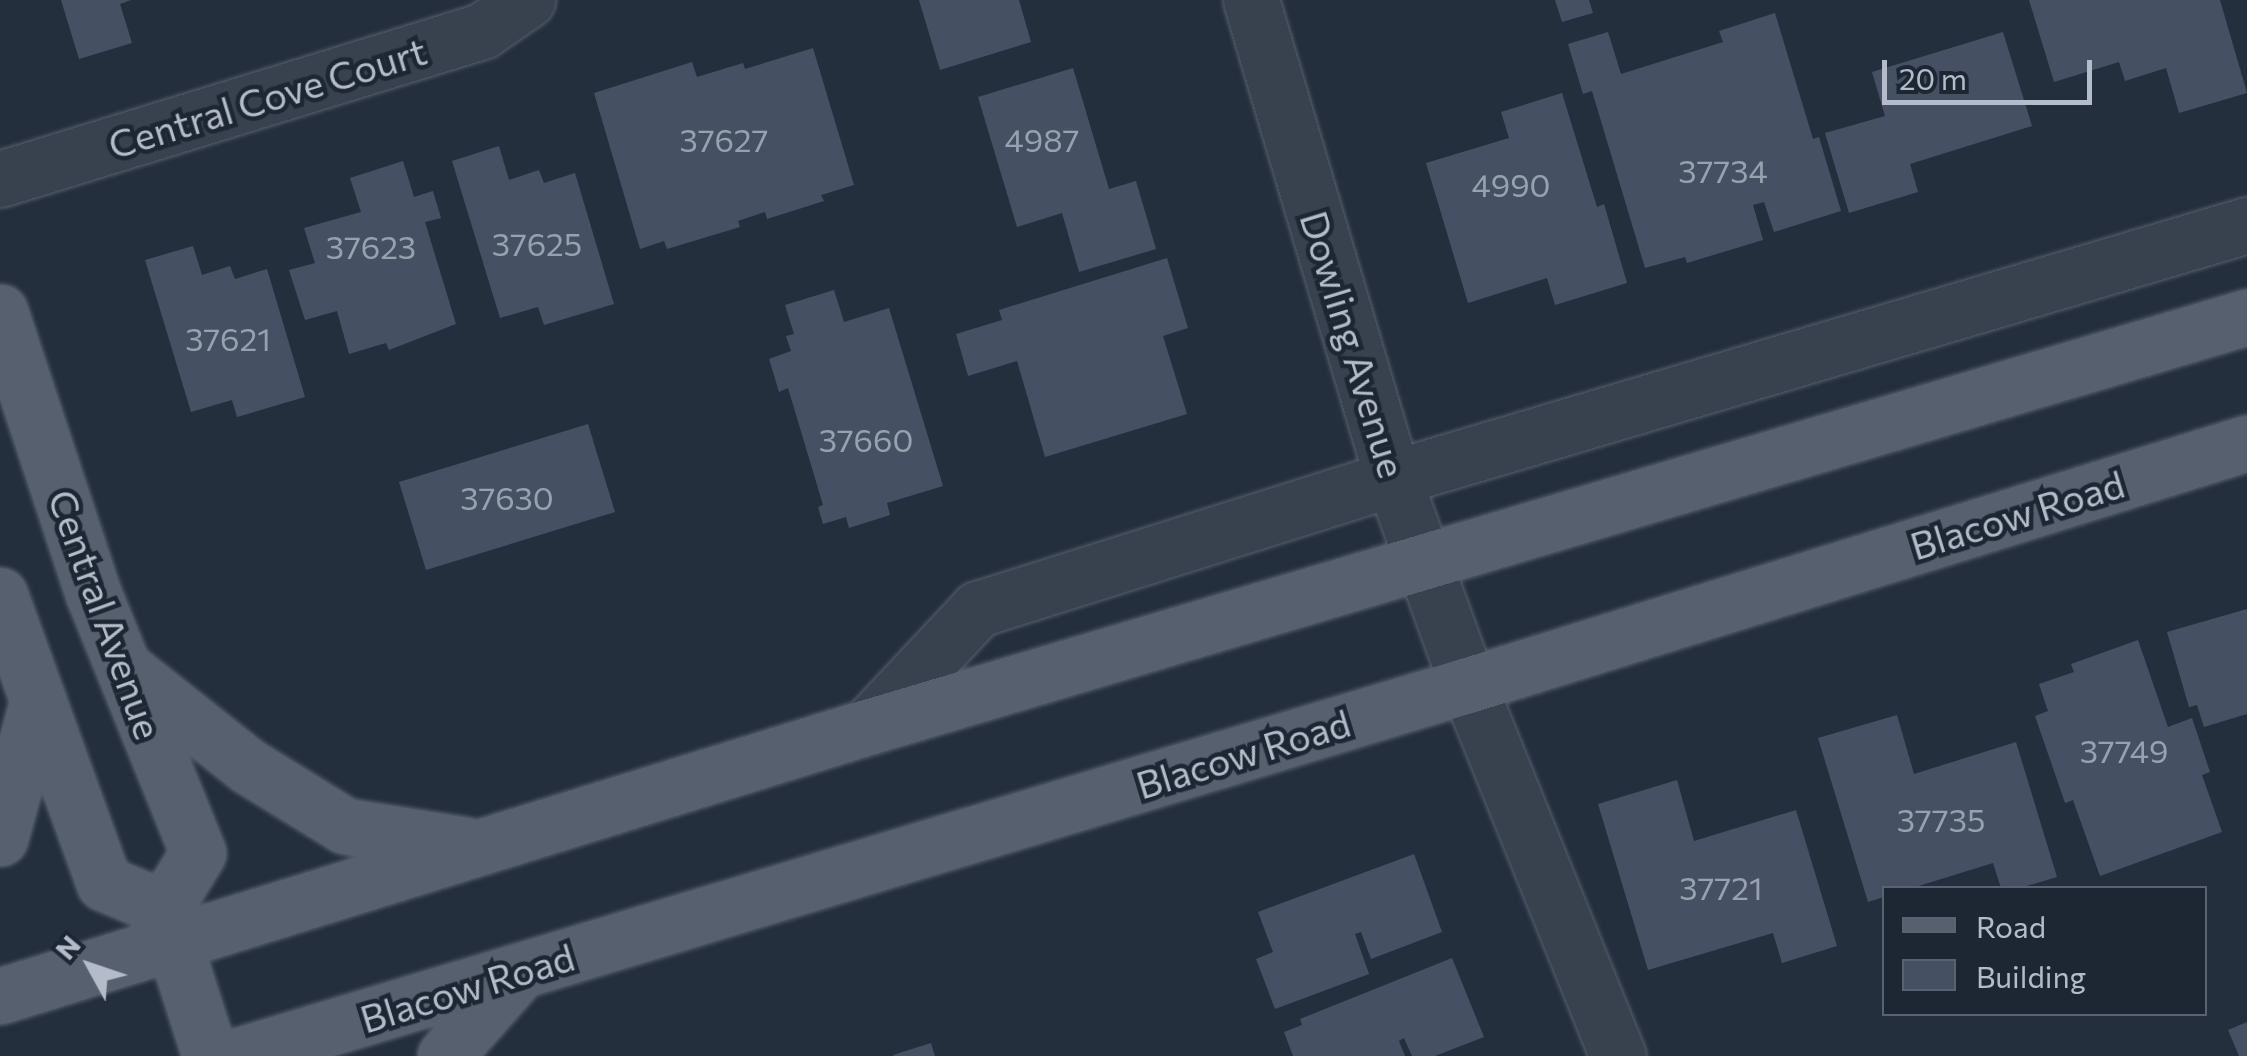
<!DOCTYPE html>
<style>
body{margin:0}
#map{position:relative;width:2247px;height:1056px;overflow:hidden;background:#242f3e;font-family:Commissioner,sans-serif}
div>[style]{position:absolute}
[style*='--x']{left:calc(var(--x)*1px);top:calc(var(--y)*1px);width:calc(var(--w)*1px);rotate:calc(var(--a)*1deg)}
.building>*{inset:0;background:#455162}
.roads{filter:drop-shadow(0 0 2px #565f6c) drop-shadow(0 0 2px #565f6c)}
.minor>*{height:55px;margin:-27.5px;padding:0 27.5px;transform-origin:27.5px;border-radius:27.5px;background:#38414e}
.major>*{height:55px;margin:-27.5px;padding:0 27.5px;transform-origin:27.5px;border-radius:27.5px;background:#56606e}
span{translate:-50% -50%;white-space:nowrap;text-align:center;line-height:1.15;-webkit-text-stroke:9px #1d2633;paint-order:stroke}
.number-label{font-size:32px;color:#98a1af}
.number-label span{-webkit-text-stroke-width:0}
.street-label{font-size:38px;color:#b4bcc9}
.legend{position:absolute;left:1882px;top:886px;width:325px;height:130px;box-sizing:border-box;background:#1d2633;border:2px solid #59626f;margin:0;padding:12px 18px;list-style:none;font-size:30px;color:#b4bcc9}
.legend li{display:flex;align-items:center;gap:20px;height:50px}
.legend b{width:50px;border:2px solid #59626f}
.north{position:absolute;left:40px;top:916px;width:100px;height:100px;-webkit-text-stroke:8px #1d2633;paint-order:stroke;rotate:310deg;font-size:28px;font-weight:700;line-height:40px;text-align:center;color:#b4bcc9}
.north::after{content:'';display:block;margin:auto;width:35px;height:45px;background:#b4bcc9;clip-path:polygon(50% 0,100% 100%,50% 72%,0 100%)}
.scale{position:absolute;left:1882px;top:60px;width:210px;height:45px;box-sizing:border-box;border:5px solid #b4bcc9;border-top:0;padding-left:12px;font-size:30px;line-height:35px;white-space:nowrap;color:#b4bcc9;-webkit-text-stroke:8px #1d2633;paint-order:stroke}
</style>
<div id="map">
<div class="building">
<i style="clip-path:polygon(61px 0,131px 0,120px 4px,132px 43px,79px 59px)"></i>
<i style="clip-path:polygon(919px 0,1019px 0,1031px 42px,940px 70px)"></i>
<i style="clip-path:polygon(1555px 0,1589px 0,1593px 13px,1562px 22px)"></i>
<i style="clip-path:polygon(2029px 0,2220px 0,2247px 93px,2179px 113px,2166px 68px,2125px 81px,2119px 62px,2054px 82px)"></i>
<i style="clip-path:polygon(1775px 13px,1813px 139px,1819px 137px,1841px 211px,1774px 232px,1764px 202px,1753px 205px,1763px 240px,1687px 263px,1685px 257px,1645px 268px,1592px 91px,1583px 94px,1568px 44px,1608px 32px,1621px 74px,1723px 42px,1719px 31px)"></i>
<i style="clip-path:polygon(2003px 32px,2032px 126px,1910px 164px,1918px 192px,1849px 213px,1825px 133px,1885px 116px,1872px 72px)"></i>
<i style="clip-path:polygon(813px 48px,854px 185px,821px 195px,824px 201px,767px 219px,765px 212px,738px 221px,740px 227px,667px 249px,664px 241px,640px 249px,594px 93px,692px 62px,697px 77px,743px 63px,745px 69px)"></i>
<i style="clip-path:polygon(1073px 68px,1109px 189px,1136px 181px,1156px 249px,1079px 272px,1062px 213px,1017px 227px,978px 97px)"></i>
<i style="clip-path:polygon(1562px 93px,1597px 207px,1604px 204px,1627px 283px,1555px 305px,1547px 278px,1468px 303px,1426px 163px,1509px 138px,1501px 112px)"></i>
<i style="clip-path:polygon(499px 146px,509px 180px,539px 170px,544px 183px,575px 173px,614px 304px,544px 325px,538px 307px,500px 318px,452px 161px)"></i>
<i style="clip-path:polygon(403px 161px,414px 197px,433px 191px,441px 218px,425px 222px,456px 324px,389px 350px,386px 343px,349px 354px,337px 311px,305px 320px,289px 270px,315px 263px,304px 228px,361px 212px,350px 178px)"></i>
<i style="clip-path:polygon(193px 246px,202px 275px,230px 266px,235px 279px,267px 269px,305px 397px,237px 417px,232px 400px,191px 412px,145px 260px)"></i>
<i style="clip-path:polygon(1167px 258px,1188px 328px,1163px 336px,1187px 414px,1045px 457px,1017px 361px,968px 376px,956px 334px,1002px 320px,999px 310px)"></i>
<i style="clip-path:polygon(834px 290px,844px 322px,889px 308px,943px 486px,887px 503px,890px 515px,849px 528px,846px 517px,823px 524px,818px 507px,823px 505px,788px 388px,779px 392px,769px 359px,791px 351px,786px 336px,794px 334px,785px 305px)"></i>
<i style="clip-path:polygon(588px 424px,615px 512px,426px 570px,399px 482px)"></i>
<i style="clip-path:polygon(2247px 609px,2247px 714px,2204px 727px,2197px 705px,2189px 707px,2167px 632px)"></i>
<i style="clip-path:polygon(2138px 640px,2168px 727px,2192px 718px,2210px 772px,2202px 775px,2222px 832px,2100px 876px,2073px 800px,2065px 803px,2035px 716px,2048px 711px,2039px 684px,2074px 672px,2071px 664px)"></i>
<i style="clip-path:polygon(1897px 715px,1914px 774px,2016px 742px,2057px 877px,2020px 888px,2001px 888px,1993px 863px,1912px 888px,1884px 888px,1884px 897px,1868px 902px,1818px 738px)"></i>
<i style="clip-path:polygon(1677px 780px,1694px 841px,1796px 810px,1837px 946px,1782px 963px,1773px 933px,1648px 970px,1598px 804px)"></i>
<i style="clip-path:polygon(1414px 854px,1442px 932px,1371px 959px,1361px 932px,1355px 934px,1369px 974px,1275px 1009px,1256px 959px,1273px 952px,1258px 912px)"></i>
<i style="clip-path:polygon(1452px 958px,1484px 1037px,1435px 1056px,1412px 1056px,1404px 1038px,1399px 1041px,1405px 1056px,1293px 1056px,1284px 1032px,1302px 1025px,1300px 1019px)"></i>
<i style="clip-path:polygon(2247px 1022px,2247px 1056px,2239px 1056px,2228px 1030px)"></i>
<i style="clip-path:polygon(931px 1043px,935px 1056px,894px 1056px,893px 1055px)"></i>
</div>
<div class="roads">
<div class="minor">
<i style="--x:1251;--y:0;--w:499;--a:73.5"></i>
<i style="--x:1393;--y:478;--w:220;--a:70.1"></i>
<i style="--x:1468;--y:685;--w:400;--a:68"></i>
<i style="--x:0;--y:179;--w:504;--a:-17.07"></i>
<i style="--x:482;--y:31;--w:55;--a:-34.6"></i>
<i style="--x:867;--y:727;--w:162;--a:-46.8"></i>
<i style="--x:978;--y:609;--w:435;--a:-17.5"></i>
<i style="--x:1393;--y:478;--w:891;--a:-16.5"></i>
</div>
<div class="major">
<i style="--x:0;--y:312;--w:296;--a:71.7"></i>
<i style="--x:93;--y:593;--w:280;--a:68"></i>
<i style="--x:198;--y:853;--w:65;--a:121.7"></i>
<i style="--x:164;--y:908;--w:65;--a:-157.4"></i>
<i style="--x:104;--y:883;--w:306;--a:-109.9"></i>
<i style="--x:128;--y:671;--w:153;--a:38.4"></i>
<i style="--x:248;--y:766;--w:114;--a:31.7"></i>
<i style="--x:345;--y:826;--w:122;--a:8.9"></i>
<i style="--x:0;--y:838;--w:143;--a:-74.6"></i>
<i style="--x:173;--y:940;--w:122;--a:72.3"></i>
<i style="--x:0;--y:996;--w:908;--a:-17.24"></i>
<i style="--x:867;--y:727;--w:1440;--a:-16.55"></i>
<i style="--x:236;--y:1056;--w:1287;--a:-16.76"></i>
<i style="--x:1468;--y:685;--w:816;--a:-17.26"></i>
<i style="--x:445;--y:1056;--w:113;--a:-48.6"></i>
</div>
</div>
<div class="number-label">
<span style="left:724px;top:139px">37627</span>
<span style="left:1042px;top:139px">4987</span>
<span style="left:1723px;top:170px">37734</span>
<span style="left:1511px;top:184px">4990</span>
<span style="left:537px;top:243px">37625</span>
<span style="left:371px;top:246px">37623</span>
<span style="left:228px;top:338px">37621</span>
<span style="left:866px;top:439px">37660</span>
<span style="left:507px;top:497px">37630</span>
<span style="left:2124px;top:750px">37749</span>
<span style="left:1941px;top:819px">37735</span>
<span style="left:1721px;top:887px">37721</span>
</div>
<div class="street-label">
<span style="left:267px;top:97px;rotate:-17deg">Central Cove Court</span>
<span style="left:1354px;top:344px;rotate:73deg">Dowling Avenue</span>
<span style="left:2017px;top:514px;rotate:-17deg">Blacow Road</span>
<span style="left:106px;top:614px;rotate:70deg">Central Avenue</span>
<span style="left:1243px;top:753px;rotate:-17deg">Blacow Road</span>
<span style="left:467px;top:987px;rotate:-17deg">Blacow Road</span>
</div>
<ul class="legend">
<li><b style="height:12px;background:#56606e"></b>Road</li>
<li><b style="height:28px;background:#455162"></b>Building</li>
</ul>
<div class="north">N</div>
<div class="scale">20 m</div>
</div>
